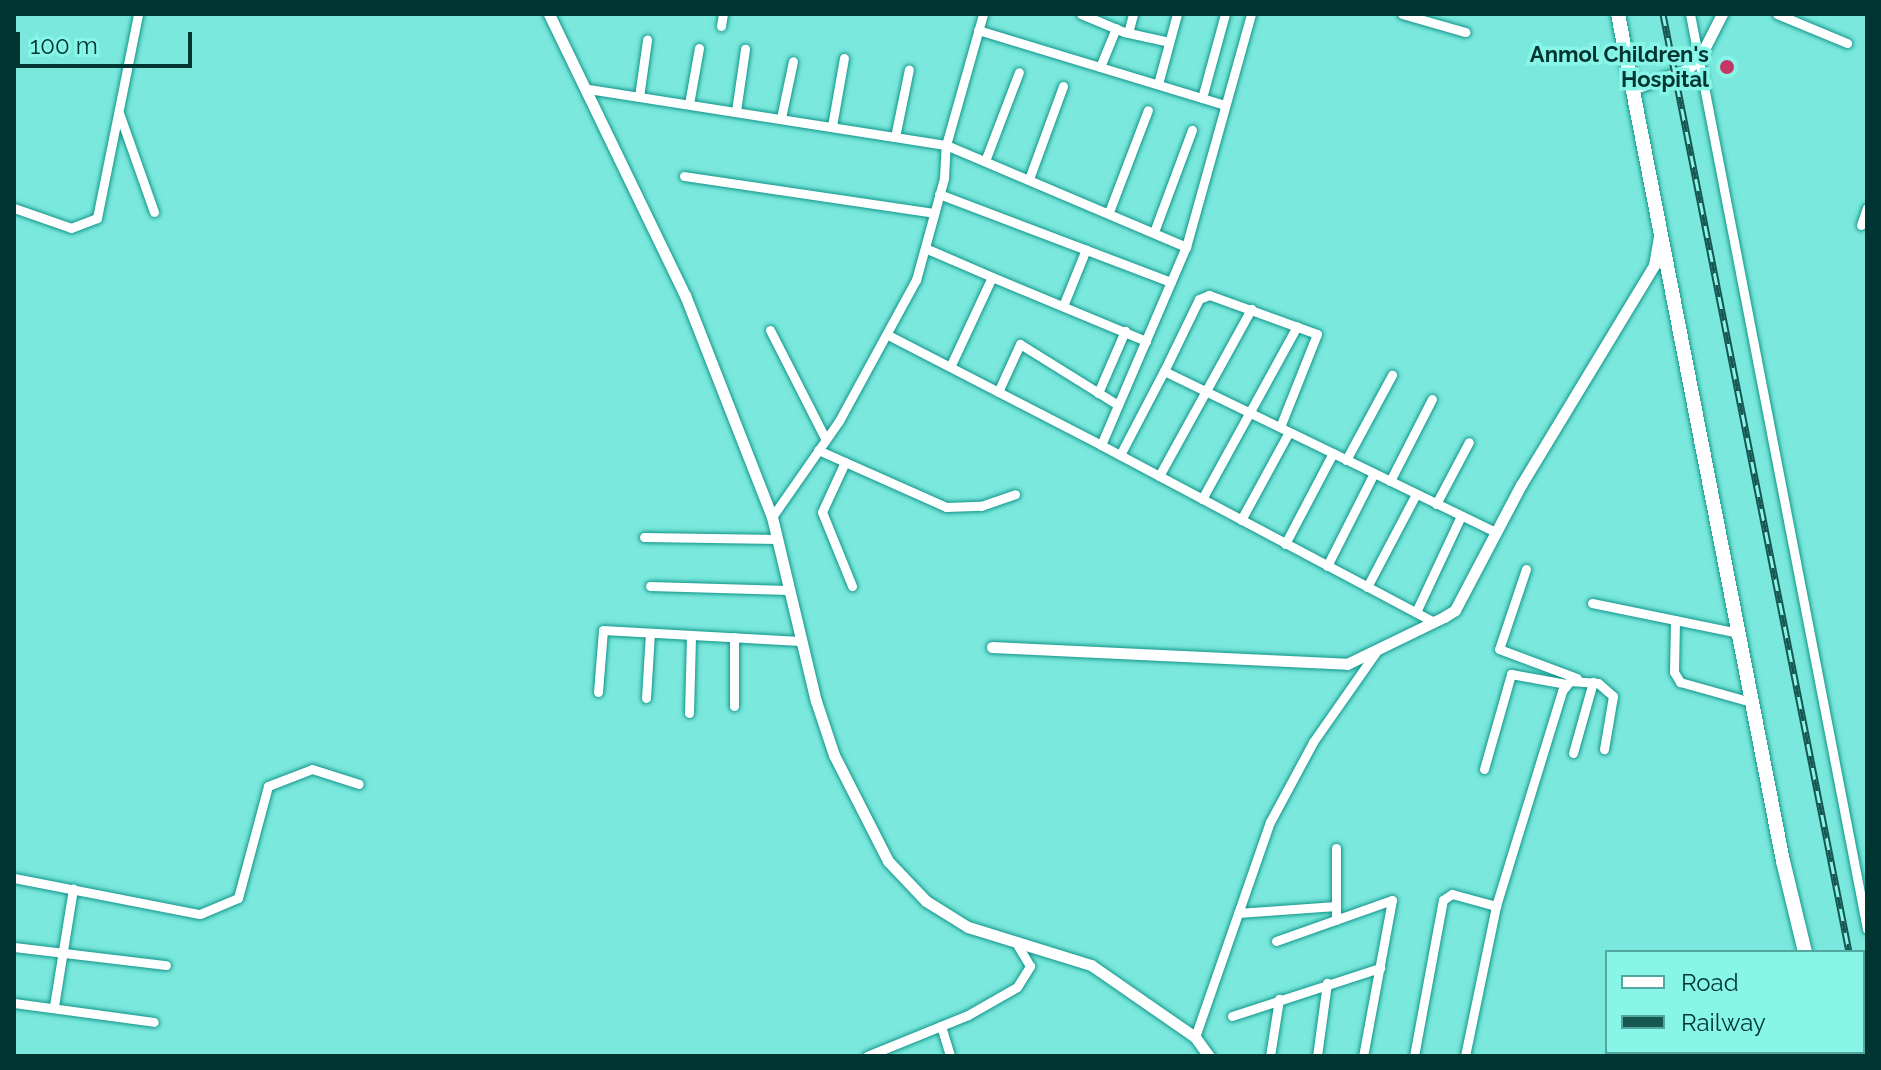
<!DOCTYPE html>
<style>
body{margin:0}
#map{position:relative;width:1881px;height:1070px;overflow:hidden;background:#7ae8dc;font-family:Raleway,sans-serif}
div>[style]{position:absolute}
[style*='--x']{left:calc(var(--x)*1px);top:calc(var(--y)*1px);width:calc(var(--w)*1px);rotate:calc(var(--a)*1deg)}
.roads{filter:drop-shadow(0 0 2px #12958b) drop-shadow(0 0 2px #12958b)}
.minor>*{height:9px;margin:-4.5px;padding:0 4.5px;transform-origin:4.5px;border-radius:4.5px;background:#fff}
.tertiary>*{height:11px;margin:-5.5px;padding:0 5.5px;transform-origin:5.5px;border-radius:5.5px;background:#fff}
.primary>*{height:14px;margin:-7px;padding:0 7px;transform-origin:7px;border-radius:7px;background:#fff}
.rail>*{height:7px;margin-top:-3.5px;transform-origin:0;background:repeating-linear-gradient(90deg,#88f5e9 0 12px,#175751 0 24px);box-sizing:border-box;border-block:2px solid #175751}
.dots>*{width:22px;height:22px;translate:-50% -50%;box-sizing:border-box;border:4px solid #88f5e9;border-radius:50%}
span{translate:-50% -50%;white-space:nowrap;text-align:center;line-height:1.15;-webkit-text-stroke:7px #88f5e9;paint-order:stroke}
.poi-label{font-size:22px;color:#003531;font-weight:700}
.right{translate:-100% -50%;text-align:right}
.frame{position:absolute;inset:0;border:16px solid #003531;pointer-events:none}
.legend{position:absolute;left:1605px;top:950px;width:260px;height:104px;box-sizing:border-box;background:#88f5e9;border:2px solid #52a89f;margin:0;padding:10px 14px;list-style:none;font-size:24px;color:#003531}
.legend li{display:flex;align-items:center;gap:16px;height:40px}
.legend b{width:40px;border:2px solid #52a89f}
.scale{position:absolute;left:16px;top:32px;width:176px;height:36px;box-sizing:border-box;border:4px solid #003531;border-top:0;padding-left:10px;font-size:24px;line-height:28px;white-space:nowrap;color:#003531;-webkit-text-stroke:6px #88f5e9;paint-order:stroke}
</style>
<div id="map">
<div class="roads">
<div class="minor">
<i style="--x:1081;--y:14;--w:47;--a:22.7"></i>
<i style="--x:1124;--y:32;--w:46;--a:12.5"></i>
<i style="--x:1402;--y:14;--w:66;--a:15.9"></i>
<i style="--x:1690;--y:14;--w:932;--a:79.05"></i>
<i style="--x:1777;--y:14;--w:76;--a:22.5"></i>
<i style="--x:721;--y:26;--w:12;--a:-81"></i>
<i style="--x:978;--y:30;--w:258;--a:16.9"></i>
<i style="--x:1128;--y:33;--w:20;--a:-75"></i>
<i style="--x:1100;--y:67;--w:42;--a:-67.7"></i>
<i style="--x:1158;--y:84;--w:73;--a:-74.8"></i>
<i style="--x:588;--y:89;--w:362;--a:8.9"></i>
<i style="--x:946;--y:145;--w:261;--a:23"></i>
<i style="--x:1186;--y:247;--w:242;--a:-74.4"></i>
<i style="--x:639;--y:97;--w:58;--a:-82"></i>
<i style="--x:1202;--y:98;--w:87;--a:-74.7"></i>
<i style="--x:689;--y:104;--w:57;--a:-79.9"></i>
<i style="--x:736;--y:111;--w:63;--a:-81.7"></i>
<i style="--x:119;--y:113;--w:105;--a:70.5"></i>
<i style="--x:781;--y:118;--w:58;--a:-78.1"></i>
<i style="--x:832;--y:126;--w:69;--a:-80"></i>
<i style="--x:895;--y:137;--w:69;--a:-78.4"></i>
<i style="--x:985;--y:161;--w:95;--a:-69.1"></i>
<i style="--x:684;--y:176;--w:253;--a:8.4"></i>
<i style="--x:1029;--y:179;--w:99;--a:-69.9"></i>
<i style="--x:939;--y:194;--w:248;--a:20.8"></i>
<i style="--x:14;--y:208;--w:60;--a:19.3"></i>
<i style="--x:71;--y:228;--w:28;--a:-21"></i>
<i style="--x:97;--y:218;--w:208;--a:-78.6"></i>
<i style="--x:1109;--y:212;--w:109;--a:-69.1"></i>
<i style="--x:1861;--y:225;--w:18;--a:-71"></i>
<i style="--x:1154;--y:232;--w:109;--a:-69.6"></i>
<i style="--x:925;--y:248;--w:73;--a:23.4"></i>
<i style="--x:992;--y:277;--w:99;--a:115"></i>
<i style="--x:992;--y:277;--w:167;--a:22.6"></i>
<i style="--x:1063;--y:306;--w:61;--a:-68"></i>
<i style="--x:770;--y:330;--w:123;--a:63"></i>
<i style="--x:888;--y:335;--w:240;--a:27.3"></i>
<i style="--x:1101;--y:445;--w:215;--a:-66.8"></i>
<i style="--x:998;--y:392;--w:53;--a:-65.4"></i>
<i style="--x:1020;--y:344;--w:115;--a:31.9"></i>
<i style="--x:1098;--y:393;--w:68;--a:-66.5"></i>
<i style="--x:1280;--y:427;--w:100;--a:-68.3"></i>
<i style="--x:1317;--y:334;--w:115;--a:-160.1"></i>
<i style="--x:1209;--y:295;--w:11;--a:158"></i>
<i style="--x:1199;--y:299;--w:80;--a:115.9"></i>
<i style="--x:1164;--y:371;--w:368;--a:25.9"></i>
<i style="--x:1101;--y:445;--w:377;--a:28"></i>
<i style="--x:818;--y:450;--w:140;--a:24"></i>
<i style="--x:946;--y:507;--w:35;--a:-2"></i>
<i style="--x:981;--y:506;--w:36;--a:-19"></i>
<i style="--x:1120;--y:455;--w:95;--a:-62.4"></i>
<i style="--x:1346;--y:460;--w:97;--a:-61.6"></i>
<i style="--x:845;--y:462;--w:55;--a:114.7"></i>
<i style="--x:822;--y:512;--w:80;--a:67.9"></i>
<i style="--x:1159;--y:476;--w:191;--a:-61.1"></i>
<i style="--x:1390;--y:481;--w:92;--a:-62.9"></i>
<i style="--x:1202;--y:499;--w:197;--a:-61.2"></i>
<i style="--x:1436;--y:504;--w:70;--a:-62"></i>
<i style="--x:772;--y:517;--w:117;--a:-55.1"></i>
<i style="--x:839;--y:421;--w:161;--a:-61.4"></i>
<i style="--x:916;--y:280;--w:106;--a:-74.6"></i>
<i style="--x:944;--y:178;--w:33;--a:-87"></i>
<i style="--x:946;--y:145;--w:136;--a:-74.2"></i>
<i style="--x:1241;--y:520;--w:100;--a:-61.4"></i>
<i style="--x:644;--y:537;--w:133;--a:0.9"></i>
<i style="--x:1285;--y:544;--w:103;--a:-62.2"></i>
<i style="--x:1327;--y:566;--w:104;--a:-63.2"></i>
<i style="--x:1526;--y:569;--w:84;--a:108.6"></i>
<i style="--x:1499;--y:649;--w:83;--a:20.4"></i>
<i style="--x:650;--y:586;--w:139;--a:1.6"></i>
<i style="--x:1367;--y:587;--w:105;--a:-62.2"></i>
<i style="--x:1592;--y:603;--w:149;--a:11.6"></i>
<i style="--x:1416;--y:612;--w:106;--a:-64.9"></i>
<i style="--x:1675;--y:620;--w:52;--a:91.1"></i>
<i style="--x:1674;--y:672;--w:12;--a:59"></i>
<i style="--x:1680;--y:682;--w:74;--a:15.7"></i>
<i style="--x:598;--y:692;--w:62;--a:-85.4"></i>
<i style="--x:603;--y:630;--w:197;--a:3.2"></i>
<i style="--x:646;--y:698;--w:65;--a:-86.5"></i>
<i style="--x:734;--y:706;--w:69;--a:-90"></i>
<i style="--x:689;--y:713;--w:78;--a:-88.5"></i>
<i style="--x:1573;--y:753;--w:74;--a:-74.3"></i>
<i style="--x:1484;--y:769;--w:99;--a:-74.1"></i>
<i style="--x:1511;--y:674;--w:56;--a:10.3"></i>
<i style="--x:1336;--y:848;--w:72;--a:90"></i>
<i style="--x:14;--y:878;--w:189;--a:11"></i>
<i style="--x:200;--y:914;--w:41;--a:-22.8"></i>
<i style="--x:238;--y:898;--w:116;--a:-75"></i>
<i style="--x:268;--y:786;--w:47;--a:-21.1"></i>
<i style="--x:312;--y:769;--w:49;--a:17.7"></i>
<i style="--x:1238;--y:913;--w:98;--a:-4.1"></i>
<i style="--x:1276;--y:941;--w:123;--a:-19.5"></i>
<i style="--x:1392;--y:900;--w:159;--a:100.5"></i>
<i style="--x:14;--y:947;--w:153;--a:6.8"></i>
<i style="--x:14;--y:1003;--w:141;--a:7.7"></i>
<i style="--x:54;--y:1006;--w:119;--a:-80.8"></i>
<i style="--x:1232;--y:1016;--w:156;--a:-18"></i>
<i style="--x:941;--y:1026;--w:31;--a:73"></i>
<i style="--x:1195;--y:1037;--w:228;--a:-70.8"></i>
<i style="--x:1270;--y:822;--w:91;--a:-61.7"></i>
<i style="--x:1313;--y:742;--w:113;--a:-55"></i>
<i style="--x:867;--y:1056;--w:109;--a:-22.1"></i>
<i style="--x:968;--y:1015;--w:56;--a:-29.7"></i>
<i style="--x:1017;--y:987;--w:25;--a:-58"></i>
<i style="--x:1030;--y:966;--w:23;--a:-121"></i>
<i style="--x:1270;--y:1056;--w:58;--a:-81"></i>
<i style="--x:1317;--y:1056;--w:74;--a:-82.2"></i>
<i style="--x:1414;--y:1056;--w:159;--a:-79.5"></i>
<i style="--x:1443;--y:900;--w:11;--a:-34"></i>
<i style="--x:1452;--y:894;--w:46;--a:15.3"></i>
<i style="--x:1465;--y:1056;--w:153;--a:-78.3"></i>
<i style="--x:1496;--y:906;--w:225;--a:-72.9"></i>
<i style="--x:1562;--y:691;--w:13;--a:-51"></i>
<i style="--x:1570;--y:681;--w:28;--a:4"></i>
<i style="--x:1598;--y:683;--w:20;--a:41"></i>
<i style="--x:1613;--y:696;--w:54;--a:99.6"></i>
</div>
<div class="tertiary">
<i style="--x:549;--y:14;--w:312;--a:64.2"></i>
<i style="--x:685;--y:295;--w:238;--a:68.6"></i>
<i style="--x:772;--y:517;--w:189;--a:76.6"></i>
<i style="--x:816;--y:701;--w:57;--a:71.6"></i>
<i style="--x:834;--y:755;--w:119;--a:63"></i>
<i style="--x:888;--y:861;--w:55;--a:46.5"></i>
<i style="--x:926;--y:901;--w:49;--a:31.8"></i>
<i style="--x:968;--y:927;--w:129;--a:17.2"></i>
<i style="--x:1091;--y:965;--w:126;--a:34.7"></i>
<i style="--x:1195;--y:1037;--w:24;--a:54"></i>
<i style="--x:1632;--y:89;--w:57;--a:-19.4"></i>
<i style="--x:1686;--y:70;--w:17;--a:-40"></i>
<i style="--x:1699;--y:59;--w:51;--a:-62.9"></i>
<i style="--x:992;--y:647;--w:355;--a:2.7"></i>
<i style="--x:1347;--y:664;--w:108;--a:-25.9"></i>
<i style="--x:1444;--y:617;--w:13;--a:-32"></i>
<i style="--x:1455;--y:610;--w:141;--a:-62.2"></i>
<i style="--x:1521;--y:485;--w:257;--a:-58.8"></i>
<i style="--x:1654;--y:265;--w:28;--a:-80"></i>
<i style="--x:1863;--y:1001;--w:4;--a:-14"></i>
<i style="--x:1670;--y:1056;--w:16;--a:-14"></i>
</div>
<div class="primary">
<i style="--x:1618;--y:14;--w:863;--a:78.98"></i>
<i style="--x:1783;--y:861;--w:94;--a:76.4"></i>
<i style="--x:1829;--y:1052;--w:4;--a:76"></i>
</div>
</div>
<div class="rail">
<i style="--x:1663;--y:14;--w:956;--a:78.78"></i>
<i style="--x:1863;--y:1020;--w:20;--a:79"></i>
</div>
<div class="dots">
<i style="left:1727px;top:67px;background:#c53764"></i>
</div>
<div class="poi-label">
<span class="right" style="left:1709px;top:67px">Anmol Children's<br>Hospital</span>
</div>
<div class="frame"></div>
<ul class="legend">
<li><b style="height:10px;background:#fff"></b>Road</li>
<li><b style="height:10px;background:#175751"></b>Railway</li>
</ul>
<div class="scale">100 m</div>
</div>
